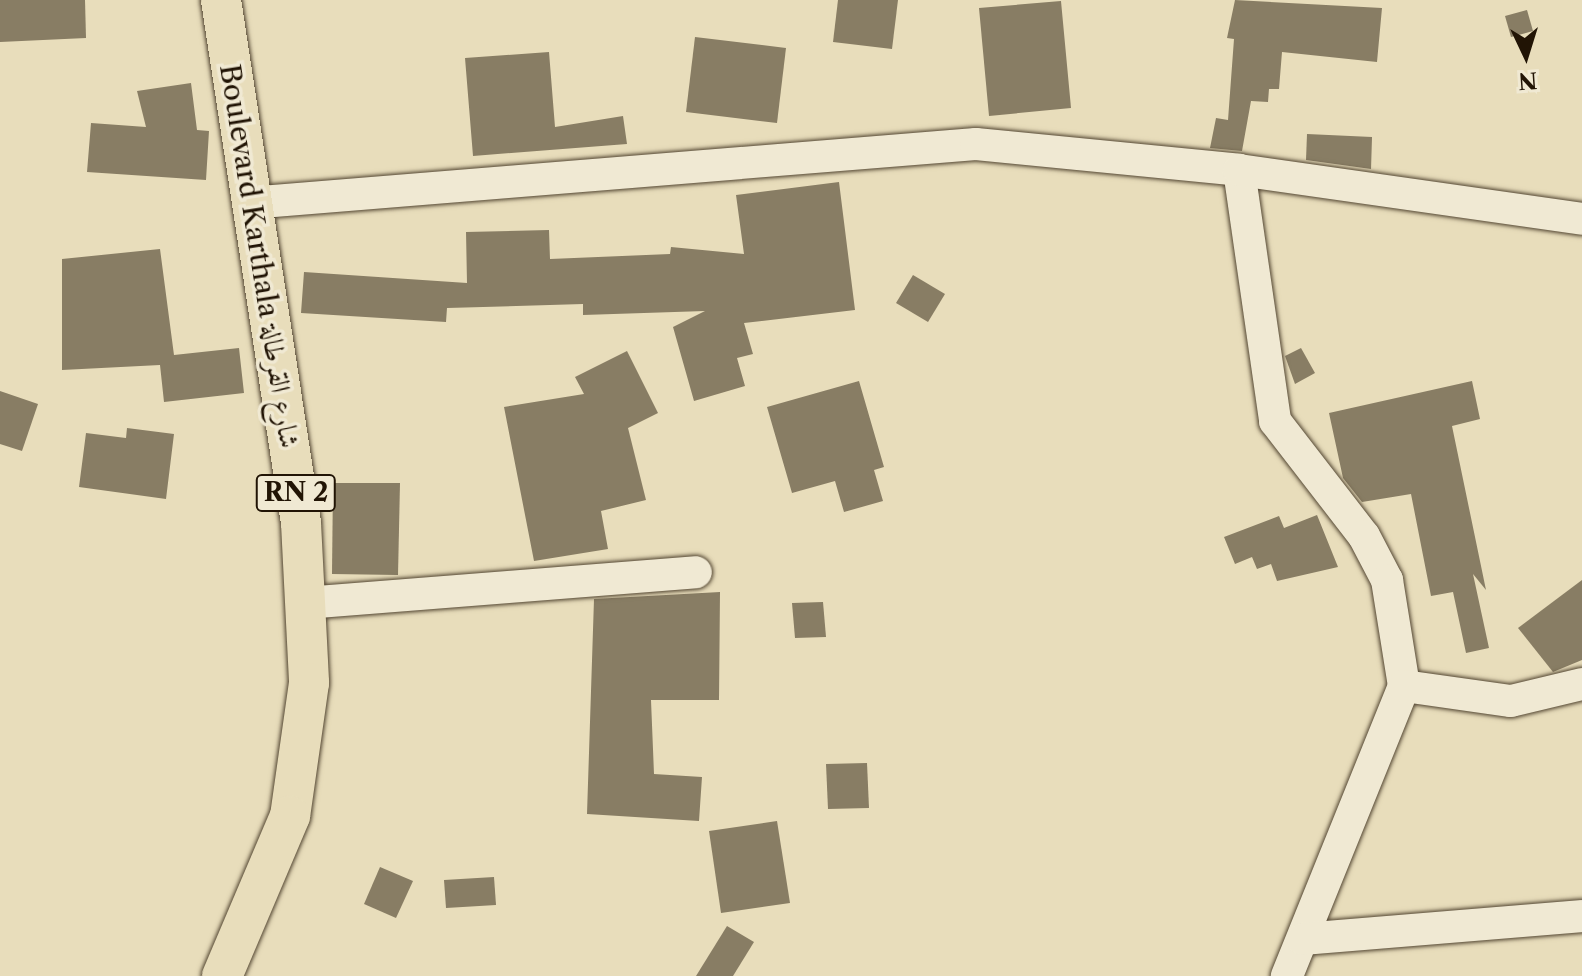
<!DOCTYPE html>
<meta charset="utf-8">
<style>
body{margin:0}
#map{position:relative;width:1582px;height:976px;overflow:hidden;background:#e8ddbb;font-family:"Libre Caslon Text",Amiri,serif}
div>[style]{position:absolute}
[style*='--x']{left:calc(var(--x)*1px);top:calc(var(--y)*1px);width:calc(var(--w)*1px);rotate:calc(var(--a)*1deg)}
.building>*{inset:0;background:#887d64}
.roads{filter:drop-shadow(0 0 2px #534632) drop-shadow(0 0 2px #534632)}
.minor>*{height:32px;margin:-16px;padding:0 16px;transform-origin:16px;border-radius:16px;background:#f0e9d3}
.major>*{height:40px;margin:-20px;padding:0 20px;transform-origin:20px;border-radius:20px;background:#e8ddbb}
span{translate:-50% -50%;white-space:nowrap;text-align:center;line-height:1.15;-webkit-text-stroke:7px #f0e9d3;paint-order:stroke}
.shield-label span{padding:2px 6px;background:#f0e9d3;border:2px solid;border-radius:6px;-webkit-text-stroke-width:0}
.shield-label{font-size:26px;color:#211405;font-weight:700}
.street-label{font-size:28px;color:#211405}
.north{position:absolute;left:1486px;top:16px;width:80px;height:80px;-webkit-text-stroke:6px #f0e9d3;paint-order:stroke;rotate:176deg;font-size:22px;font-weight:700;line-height:32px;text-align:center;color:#211405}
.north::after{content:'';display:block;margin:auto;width:28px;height:36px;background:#211405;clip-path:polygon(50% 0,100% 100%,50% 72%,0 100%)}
</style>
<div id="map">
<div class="building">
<i style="clip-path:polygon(0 0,85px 0,86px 38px,0 42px)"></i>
<i style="clip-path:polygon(838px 0,898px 0,892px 49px,833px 42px)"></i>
<i style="clip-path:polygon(1235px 0,1382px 8px,1377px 62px,1282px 52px,1279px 89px,1269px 89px,1268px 102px,1251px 101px,1242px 151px,1210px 148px,1216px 118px,1228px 120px,1234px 39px,1227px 38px)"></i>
<i style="clip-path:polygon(1061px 1px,1071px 108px,989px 116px,979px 8px)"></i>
<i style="clip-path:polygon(1527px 10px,1533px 31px,1511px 37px,1505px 16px)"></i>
<i style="clip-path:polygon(695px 37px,786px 48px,777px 123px,686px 112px)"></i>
<i style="clip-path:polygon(549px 52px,555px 127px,623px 116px,627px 144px,473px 156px,465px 58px)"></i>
<i style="clip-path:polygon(191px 83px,197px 130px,209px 131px,206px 180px,87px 172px,91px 123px,146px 127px,137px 91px)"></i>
<i style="clip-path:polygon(1307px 134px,1372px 137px,1371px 169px,1306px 160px)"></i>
<i style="clip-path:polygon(839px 182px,855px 310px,744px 323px,753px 354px,737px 358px,745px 386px,694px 401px,673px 327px,705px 311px,583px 315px,583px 304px,447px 308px,446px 322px,301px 313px,304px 272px,467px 283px,466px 232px,549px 230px,550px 259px,670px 254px,671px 247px,744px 254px,736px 195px)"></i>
<i style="clip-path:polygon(160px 249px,174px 355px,239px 348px,244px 393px,164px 402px,160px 365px,62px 370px,62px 259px)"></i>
<i style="clip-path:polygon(913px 275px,945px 294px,928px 322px,896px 303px)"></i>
<i style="clip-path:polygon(1301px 348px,1315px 373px,1295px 384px,1285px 356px)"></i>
<i style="clip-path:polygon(627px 351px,658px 413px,628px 428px,646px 500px,601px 511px,608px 549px,534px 561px,504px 407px,584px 394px,575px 377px)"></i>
<i style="clip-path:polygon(859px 381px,884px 467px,874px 470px,883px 501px,844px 512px,835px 481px,792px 493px,767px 407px)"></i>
<i style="clip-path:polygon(1472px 381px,1480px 419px,1452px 426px,1486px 590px,1473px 574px,1489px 648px,1466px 653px,1453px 592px,1431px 596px,1411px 494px,1362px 502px,1343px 478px,1329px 413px)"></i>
<i style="clip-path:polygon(0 391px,38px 404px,22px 451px,0 444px)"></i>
<i style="clip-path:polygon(127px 428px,174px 434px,166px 499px,79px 487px,86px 433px,126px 438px)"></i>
<i style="clip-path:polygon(333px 483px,400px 483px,398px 575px,332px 574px)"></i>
<i style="clip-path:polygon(1317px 515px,1338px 567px,1277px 581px,1271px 564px,1257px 569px,1252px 557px,1235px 564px,1224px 537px,1279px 516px,1284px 528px)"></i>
<i style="clip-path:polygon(1582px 580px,1582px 660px,1553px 672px,1518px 628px)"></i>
<i style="clip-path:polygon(720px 592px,719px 700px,651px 700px,654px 774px,702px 777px,699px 821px,587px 814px,594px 599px)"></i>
<i style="clip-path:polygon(823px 602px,826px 637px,795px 638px,792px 603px)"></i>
<i style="clip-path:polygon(867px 763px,869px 808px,828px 809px,826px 764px)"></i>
<i style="clip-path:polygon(777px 821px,790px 903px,721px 913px,709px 831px)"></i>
<i style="clip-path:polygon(380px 867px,413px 881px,396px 918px,364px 904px)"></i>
<i style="clip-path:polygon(494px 877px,496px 905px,446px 908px,444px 880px)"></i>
<i style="clip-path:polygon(727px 926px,754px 942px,733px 976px,696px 976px)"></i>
</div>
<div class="roads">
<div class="minor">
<i style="--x:1239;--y:170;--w:254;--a:81.8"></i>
<i style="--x:1275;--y:421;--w:145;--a:52.3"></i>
<i style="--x:1364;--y:536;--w:50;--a:62.4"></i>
<i style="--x:1387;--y:580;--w:107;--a:80.9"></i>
<i style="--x:1404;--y:686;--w:313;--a:112"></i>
<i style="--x:249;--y:203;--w:729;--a:-4.64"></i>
<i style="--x:976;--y:144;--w:264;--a:5.6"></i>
<i style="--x:1239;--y:170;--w:346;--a:8.1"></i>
<i style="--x:305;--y:603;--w:392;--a:-4.5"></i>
<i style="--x:1404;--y:686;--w:108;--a:8"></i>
<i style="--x:1511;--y:701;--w:73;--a:-13.5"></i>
<i style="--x:1303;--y:939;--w:280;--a:-4.7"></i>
</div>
<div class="major">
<i style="--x:221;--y:0;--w:529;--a:81.3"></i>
<i style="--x:301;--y:523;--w:160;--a:87.1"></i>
<i style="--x:309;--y:683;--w:134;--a:98.1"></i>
<i style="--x:290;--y:816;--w:174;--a:113"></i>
</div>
</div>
<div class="shield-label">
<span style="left:296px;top:493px">RN 2</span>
</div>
<div class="street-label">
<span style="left:260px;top:256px;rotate:81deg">Boulevard Karthala شارع القرطالة</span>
</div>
<div class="north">N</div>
</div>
